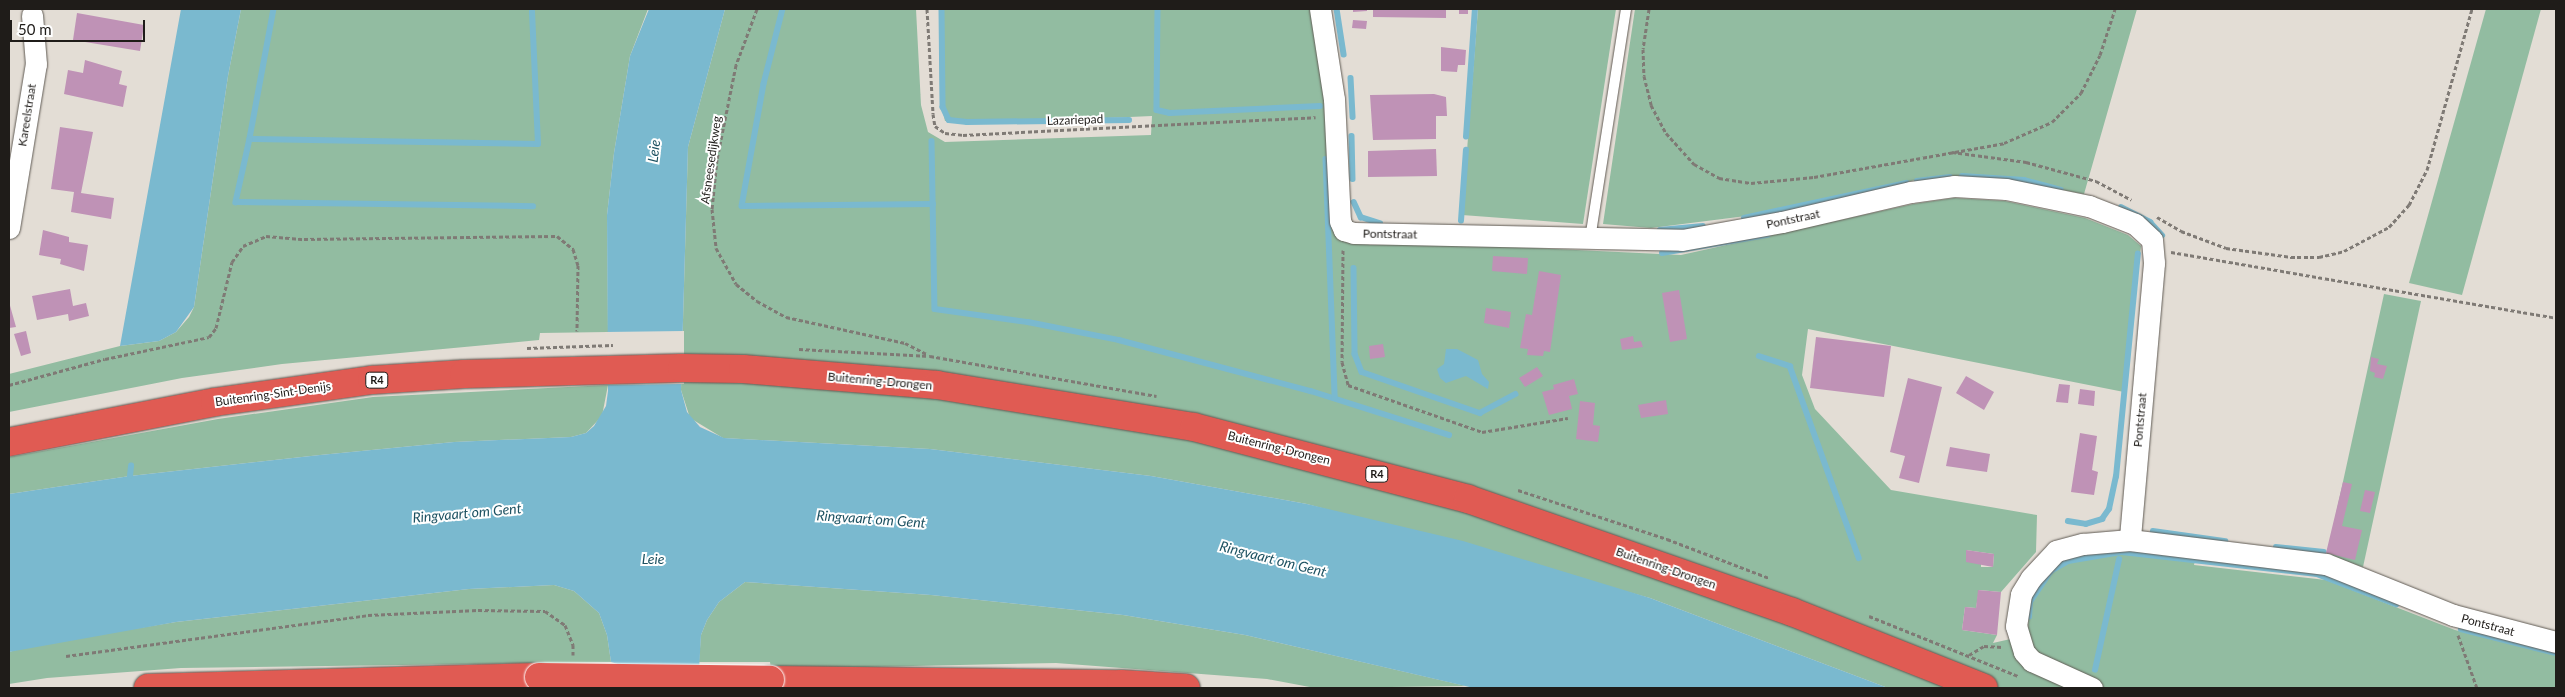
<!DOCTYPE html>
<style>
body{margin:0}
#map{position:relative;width:2565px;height:697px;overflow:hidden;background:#e3ddd5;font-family:Lato,sans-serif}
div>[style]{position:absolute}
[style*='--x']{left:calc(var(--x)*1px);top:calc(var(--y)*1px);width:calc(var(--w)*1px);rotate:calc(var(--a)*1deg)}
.green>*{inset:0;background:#92bca1}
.water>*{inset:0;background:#7ab9cf}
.pier>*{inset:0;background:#e3ddd5}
.stream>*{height:5.5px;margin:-2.75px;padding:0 2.75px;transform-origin:2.75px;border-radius:2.75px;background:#7ab9cf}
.building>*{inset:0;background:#bf92b6}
.path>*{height:3px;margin-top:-1.5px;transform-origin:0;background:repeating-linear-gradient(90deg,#7f7a75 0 4px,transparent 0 6.5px)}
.roads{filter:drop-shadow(0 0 1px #615c55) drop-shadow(0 0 1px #615c55)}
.lane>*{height:10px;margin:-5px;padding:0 5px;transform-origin:5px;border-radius:5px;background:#fff}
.street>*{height:21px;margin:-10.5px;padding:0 10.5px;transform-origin:10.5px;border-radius:10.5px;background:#fff}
.highway>*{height:28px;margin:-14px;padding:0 14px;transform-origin:14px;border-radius:14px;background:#e05b53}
.bridges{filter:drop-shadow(0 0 1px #fff) drop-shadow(0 0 1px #fff)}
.highway-bridge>*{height:28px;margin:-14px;padding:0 14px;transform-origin:14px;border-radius:14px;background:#e05b53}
span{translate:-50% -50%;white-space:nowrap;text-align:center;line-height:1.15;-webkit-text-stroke:4px #fff;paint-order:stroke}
.shield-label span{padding:1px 4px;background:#fff;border:1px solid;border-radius:4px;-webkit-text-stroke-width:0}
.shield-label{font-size:11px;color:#1f1c19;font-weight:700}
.street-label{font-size:12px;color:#1f1c19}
.water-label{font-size:14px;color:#1c5161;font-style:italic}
.frame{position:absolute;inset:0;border:10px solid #1f1c19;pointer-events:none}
.scale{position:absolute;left:10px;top:20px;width:135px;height:22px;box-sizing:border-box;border:2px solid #1f1c19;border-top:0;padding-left:6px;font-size:15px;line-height:18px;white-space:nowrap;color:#1f1c19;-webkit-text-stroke:4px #fff;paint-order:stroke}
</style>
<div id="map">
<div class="green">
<i style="clip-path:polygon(241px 9px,648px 9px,630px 56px,614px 153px,607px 215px,608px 332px,540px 333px,539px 340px,282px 364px,182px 378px,9px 412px,9px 374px,120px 346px,159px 341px,176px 332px,189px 317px,194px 307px,228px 76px)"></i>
<i style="clip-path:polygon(evenodd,725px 9px,916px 9px,921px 105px,928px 132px,945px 142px,1151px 135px,1152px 116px,992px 123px,945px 121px,940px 99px,939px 9px,1312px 9px,1323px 82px,1336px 230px,1370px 245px,1433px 243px,1681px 255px,1913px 204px,1954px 198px,2005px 201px,2085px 218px,2128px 235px,2141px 246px,2124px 392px,1808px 329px,1802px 375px,1815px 409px,1891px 490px,2037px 515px,2036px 552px,2001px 592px,1979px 590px,1976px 608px,1965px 607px,1962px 630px,1997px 635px,1993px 643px,2028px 635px,2029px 597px,2037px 583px,2061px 560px,2084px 554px,2130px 550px,2196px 556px,2194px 565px,2326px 580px,2455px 630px,2556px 655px,2556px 688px,1888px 688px,1650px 598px,1307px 504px,1151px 476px,930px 449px,723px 438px,690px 418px,681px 390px,688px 147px,725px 9px,1966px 550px,1994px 554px,1993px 567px,1981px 567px,1981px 562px,1966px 550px)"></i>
<i style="clip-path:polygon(1478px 9px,1616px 9px,1583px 224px,1462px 215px)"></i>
<i style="clip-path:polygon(1635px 9px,2137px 9px,2084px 194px,2004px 179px,1925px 178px,1754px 215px,1651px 228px,1603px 224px)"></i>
<i style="clip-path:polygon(2486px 9px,2541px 9px,2462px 295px,2409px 283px)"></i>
<i style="clip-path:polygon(2384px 294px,2421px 301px,2363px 567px,2327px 555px)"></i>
<i style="clip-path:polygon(608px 385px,602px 416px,586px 433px,571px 437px,454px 442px,320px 455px,130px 476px,9px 494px,9px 457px,218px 419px,373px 397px)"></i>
<i style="clip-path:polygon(745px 582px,931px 595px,1123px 615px,1245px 635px,1466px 686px,1315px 688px,1267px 679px,1056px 663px,771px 669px,770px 662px,699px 662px,701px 635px,707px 620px,719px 602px)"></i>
<i style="clip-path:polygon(554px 585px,574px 591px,599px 613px,607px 635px,611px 662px,181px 668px,47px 678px,9px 684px,9px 652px,34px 645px,176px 622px,469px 589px)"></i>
</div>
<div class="water">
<i style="clip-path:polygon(181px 9px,241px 9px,228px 76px,194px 307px,176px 332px,159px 341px,120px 346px)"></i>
<i style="clip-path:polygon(649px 9px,725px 9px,688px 147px,681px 390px,687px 412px,700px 427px,724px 438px,930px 449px,1151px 476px,1307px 504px,1463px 541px,1650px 598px,1888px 688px,1474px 688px,1245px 635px,1123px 615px,931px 595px,745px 582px,719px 602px,707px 620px,701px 635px,698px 688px,611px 662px,607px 635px,599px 613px,574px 591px,554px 585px,469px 589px,176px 622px,9px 652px,9px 494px,130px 476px,320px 455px,454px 442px,571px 437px,586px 433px,594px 426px,606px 406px,608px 391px,607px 215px,614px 153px,630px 56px)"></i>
<i style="clip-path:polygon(1446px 349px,1457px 349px,1478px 360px,1482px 374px,1489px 382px,1488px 389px,1466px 376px,1446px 383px,1440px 378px,1437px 369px,1444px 364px)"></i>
</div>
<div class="pier">
<i style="clip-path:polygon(684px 331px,684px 384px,606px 385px,605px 332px)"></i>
</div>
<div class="stream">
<i style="--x:274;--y:9;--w:132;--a:100.5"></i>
<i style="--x:250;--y:139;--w:288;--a:1"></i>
<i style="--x:538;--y:144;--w:132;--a:-92.6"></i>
<i style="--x:783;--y:9;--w:77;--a:104.2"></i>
<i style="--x:764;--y:84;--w:124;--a:100.2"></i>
<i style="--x:742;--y:206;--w:191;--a:-0.6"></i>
<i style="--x:942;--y:9;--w:98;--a:89.4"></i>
<i style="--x:943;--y:107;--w:14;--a:65"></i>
<i style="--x:949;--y:120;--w:18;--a:6"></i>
<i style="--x:967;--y:122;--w:162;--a:-0.7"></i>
<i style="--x:1158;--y:9;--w:101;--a:90.6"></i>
<i style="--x:1157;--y:110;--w:13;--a:13"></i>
<i style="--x:1170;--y:113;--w:150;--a:-2.7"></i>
<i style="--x:1337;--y:9;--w:46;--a:81.2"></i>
<i style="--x:1351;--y:78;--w:39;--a:87"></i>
<i style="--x:1352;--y:136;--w:43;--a:88.7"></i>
<i style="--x:1466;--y:137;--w:128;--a:-86"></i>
<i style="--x:250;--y:139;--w:65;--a:102.5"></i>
<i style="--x:236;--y:202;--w:297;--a:0.8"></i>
<i style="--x:932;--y:141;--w:168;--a:89"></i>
<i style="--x:935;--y:309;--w:94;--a:8"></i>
<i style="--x:1028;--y:322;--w:93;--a:11.2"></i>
<i style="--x:1119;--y:340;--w:199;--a:14.9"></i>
<i style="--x:1311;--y:391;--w:145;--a:17.7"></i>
<i style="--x:1326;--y:159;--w:239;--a:87.8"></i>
<i style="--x:1962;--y:176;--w:62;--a:3.7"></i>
<i style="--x:2024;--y:180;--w:38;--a:15"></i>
<i style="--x:1917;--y:181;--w:33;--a:-7"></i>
<i style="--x:1354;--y:202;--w:17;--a:65"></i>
<i style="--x:1361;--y:217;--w:20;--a:18"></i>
<i style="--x:2121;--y:207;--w:33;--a:27"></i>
<i style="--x:2150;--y:222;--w:18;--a:47"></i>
<i style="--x:1744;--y:218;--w:166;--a:-12.2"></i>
<i style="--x:1461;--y:221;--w:71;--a:-86"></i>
<i style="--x:1660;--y:230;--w:43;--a:-5.3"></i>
<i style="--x:1662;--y:253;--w:107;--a:-9.7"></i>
<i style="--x:1354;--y:268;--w:86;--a:89.3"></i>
<i style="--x:1355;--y:354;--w:19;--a:69"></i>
<i style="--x:1362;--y:372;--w:125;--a:19.2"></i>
<i style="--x:1480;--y:413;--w:40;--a:-28"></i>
<i style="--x:1759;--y:356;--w:33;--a:18"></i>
<i style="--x:1790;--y:366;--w:204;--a:70.2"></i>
<i style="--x:130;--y:476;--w:10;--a:-84"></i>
<i style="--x:2068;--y:521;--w:18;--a:9"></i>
<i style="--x:2086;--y:524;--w:17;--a:-17"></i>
<i style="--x:2102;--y:519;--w:12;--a:-55"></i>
<i style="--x:2109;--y:509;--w:33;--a:-78"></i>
<i style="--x:2116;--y:477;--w:224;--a:-84.4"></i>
<i style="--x:2153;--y:531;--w:73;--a:7.9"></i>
<i style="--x:2276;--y:547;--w:48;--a:5.9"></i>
<i style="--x:2029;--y:617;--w:15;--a:-86"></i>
<i style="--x:2030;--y:602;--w:37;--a:-56"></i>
<i style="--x:2051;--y:571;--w:20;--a:-30"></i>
<i style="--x:2068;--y:561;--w:55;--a:-9.5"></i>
<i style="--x:2122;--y:552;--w:196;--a:6.4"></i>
<i style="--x:2317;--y:574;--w:85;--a:20.8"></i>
<i style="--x:2461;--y:629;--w:98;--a:14.2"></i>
<i style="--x:2095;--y:670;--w:113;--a:-77.7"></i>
</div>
<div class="building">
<i style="clip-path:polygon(1353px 9px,1367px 9px,1367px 11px,1353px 12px)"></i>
<i style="clip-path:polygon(1373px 9px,1446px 9px,1446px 18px,1373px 17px)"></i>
<i style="clip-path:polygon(1459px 9px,1468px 9px,1468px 14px,1459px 14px)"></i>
<i style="clip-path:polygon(77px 13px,144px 25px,140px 51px,73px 40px)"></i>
<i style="clip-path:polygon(1353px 20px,1367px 21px,1366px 29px,1352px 28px)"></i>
<i style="clip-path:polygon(1441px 47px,1466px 50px,1465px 65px,1458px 65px,1457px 72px,1441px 71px)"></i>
<i style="clip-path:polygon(85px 60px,122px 71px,119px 84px,127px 86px,123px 107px,64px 94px,68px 70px,83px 73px)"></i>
<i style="clip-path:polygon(1434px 94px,1446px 97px,1447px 116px,1436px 116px,1436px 139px,1373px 140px,1370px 95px)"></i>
<i style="clip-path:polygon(60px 127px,93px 132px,81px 193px,114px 198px,111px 219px,71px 212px,74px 192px,51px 189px)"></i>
<i style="clip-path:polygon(1436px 149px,1437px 176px,1368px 177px,1368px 151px)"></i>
<i style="clip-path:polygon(43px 230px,69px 237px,69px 242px,88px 245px,84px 271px,60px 264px,61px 259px,39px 255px)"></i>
<i style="clip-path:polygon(1493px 256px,1528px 258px,1527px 274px,1492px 271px)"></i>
<i style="clip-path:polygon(1539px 271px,1561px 275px,1550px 352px,1544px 351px,1543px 356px,1527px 355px,1528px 349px,1520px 348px,1526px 314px,1532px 315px)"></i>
<i style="clip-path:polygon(70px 289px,73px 306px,86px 303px,89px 316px,69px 321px,68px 314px,37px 320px,32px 296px)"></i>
<i style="clip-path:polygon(1679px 290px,1687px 339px,1670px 342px,1662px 293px)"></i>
<i style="clip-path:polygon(9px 302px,16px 327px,9px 328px)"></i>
<i style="clip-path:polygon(1486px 308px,1511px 312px,1509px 328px,1484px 323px)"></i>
<i style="clip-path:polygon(26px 331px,31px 353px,21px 356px,14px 334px)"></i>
<i style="clip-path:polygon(1633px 336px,1634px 342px,1641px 341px,1643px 347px,1622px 350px,1620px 339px)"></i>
<i style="clip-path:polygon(1816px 337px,1891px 346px,1884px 397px,1810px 388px)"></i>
<i style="clip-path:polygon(1383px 344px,1385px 357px,1370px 359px,1369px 346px)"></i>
<i style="clip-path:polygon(2371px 357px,2379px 359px,2377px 364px,2387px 366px,2383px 379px,2374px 377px,2375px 373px,2370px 371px)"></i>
<i style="clip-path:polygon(1537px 367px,1543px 376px,1525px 387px,1519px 378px)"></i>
<i style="clip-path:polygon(1966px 376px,1994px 392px,1984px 410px,1956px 393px)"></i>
<i style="clip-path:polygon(1908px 378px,1942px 387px,1919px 483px,1899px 478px,1905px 456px,1890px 452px)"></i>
<i style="clip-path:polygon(1574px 379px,1578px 394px,1569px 396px,1572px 409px,1549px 415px,1542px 392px,1554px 389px,1553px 385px)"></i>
<i style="clip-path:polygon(2059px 384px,2070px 385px,2068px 403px,2056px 402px)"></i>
<i style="clip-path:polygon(2080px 389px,2095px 391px,2094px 406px,2078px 404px)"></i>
<i style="clip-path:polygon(1666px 400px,1668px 414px,1641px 418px,1638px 405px)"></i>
<i style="clip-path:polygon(1580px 401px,1595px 403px,1593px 425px,1600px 426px,1598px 442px,1576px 439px)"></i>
<i style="clip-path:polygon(2080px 433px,2097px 436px,2092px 470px,2098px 472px,2094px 495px,2071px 492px)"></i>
<i style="clip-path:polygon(1950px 447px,1990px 454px,1987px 472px,1946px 466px)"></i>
<i style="clip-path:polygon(2343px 482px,2352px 484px,2342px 526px,2362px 530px,2355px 560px,2326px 553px)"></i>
<i style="clip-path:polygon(2365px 490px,2375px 492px,2370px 513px,2360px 511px)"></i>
<i style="clip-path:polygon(1966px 550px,1994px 554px,1993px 567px,1966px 562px)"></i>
<i style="clip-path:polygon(1978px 590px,2001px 592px,1997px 635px,1962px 630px,1965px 607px,1976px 608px)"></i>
</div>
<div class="path">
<i style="--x:757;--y:9;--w:60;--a:110.6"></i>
<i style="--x:736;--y:65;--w:96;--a:101.4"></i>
<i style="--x:717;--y:159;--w:50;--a:95.7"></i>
<i style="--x:712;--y:209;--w:39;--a:84"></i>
<i style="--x:716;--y:248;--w:41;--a:60.9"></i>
<i style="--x:736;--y:284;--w:27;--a:39"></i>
<i style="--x:757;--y:301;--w:33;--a:29"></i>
<i style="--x:786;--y:317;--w:122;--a:12.3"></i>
<i style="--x:905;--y:343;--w:25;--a:27"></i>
<i style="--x:927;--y:9;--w:105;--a:86.7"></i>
<i style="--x:933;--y:114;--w:12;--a:81"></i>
<i style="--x:935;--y:126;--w:12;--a:35"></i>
<i style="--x:945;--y:133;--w:18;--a:6"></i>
<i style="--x:963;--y:135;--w:353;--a:-2.9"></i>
<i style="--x:1649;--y:9;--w:40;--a:98.5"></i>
<i style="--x:1643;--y:49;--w:27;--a:88"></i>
<i style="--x:1644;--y:76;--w:30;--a:76"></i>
<i style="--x:1651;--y:105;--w:32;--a:62"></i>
<i style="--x:1666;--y:133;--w:42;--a:47.9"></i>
<i style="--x:1694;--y:164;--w:29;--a:29"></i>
<i style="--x:1719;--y:178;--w:32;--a:9"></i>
<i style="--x:1751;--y:183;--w:63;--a:-5.4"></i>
<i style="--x:1814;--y:177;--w:193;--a:-10.1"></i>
<i style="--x:2004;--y:143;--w:52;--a:-23.6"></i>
<i style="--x:2052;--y:122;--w:41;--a:-45"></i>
<i style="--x:2081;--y:93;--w:42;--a:-63.4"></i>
<i style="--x:2100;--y:55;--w:48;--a:-71.9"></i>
<i style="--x:1952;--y:152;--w:75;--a:7.7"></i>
<i style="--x:2026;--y:162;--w:73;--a:15.2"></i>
<i style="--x:2096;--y:181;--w:40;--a:28"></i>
<i style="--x:2157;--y:217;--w:28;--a:30"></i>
<i style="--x:2181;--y:231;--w:48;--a:20.7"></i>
<i style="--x:2226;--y:248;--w:66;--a:7.9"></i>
<i style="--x:2291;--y:257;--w:28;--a:0"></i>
<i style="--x:2319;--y:257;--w:26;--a:-13"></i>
<i style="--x:2344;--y:251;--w:51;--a:-28.1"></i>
<i style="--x:2389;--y:227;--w:30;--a:-48"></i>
<i style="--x:2409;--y:205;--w:39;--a:-63"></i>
<i style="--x:2427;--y:170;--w:167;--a:-74.4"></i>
<i style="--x:1343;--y:250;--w:112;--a:90.5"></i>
<i style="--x:1342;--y:362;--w:24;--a:75"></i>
<i style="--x:1348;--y:385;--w:142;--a:19.3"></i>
<i style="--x:1482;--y:432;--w:87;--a:-9.2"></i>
<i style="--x:2171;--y:252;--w:391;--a:9.7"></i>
<i style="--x:527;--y:348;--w:86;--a:-2"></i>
<i style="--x:799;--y:349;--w:131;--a:3.1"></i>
<i style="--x:930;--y:356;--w:230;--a:10"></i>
<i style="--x:9;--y:385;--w:99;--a:-15.2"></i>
<i style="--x:105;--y:359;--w:106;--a:-11.9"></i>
<i style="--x:209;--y:337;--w:11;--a:-52"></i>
<i style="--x:216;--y:328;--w:68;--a:-76.4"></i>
<i style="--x:232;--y:262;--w:19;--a:-55"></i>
<i style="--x:243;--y:246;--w:25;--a:-23"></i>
<i style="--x:266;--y:236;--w:38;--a:5"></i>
<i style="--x:304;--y:239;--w:253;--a:-0.7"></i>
<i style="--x:557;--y:236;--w:21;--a:39"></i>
<i style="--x:573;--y:249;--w:17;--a:73"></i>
<i style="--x:578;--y:265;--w:66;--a:90.9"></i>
<i style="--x:1518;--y:490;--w:157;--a:18.2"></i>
<i style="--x:1667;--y:539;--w:109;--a:20.9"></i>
<i style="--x:1869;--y:616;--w:161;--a:21.9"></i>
<i style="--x:2458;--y:635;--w:56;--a:70.3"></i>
<i style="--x:1969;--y:655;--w:17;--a:-31"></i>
<i style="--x:1984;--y:646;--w:19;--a:3"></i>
<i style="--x:66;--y:656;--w:305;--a:-7.7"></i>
<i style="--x:368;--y:615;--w:110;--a:-2.6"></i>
<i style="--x:478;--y:610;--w:67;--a:0.9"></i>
<i style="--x:545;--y:611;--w:24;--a:35"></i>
<i style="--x:565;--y:625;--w:22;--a:68"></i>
<i style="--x:573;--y:645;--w:10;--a:90"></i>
</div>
<div class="roads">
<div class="lane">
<i style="--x:1590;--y:239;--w:233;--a:-81.1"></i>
</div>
<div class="street">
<i style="--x:1320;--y:9;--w:91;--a:81.2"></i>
<i style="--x:1334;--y:99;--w:122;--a:87.2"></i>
<i style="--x:1340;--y:221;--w:10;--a:66"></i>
<i style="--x:1344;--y:230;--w:10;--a:17"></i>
<i style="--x:1354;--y:233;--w:328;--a:1.2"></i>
<i style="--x:1682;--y:240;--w:102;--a:-10.2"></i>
<i style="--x:1782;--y:222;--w:132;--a:-13.1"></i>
<i style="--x:1911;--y:192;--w:43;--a:-7.9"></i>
<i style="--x:1954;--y:186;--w:52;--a:3.3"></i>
<i style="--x:2006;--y:189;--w:85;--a:11.6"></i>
<i style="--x:2089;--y:206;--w:49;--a:21.4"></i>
<i style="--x:2135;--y:224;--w:23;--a:43"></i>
<i style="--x:2152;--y:240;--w:23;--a:85"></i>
<i style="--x:2154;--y:263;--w:278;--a:95"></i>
<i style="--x:9;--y:228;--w:166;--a:-80.7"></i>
<i style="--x:36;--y:64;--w:49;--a:-94.7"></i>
<i style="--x:2092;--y:688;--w:66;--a:-155.8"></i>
<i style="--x:2032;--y:661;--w:12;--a:-132"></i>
<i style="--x:2024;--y:652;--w:27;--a:-107"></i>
<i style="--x:2016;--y:626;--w:32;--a:-81"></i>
<i style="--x:2021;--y:594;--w:19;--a:-58"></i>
<i style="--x:2031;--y:578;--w:37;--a:-47"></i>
<i style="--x:2056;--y:551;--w:28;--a:-15"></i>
<i style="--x:2083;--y:544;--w:47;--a:-4.9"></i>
<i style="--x:2130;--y:540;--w:197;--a:7"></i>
<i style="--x:2326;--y:564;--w:137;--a:21.9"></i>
<i style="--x:2453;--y:615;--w:106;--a:14.7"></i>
</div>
<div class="highway">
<i style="--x:9;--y:442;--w:210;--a:-11"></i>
<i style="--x:215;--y:402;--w:159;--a:-8"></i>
<i style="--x:372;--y:380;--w:92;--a:-3.7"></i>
<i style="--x:464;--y:374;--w:218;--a:-1.6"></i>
<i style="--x:682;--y:368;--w:61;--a:0.9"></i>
<i style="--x:743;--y:369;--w:195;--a:4.7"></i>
<i style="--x:937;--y:385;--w:260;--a:9.3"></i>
<i style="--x:1194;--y:427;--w:283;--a:14.7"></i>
<i style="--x:1468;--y:499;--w:343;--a:19.2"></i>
<i style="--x:1792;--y:612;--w:206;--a:21.6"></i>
<i style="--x:770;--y:680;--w:351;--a:0.7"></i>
<i style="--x:1121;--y:684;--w:65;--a:3.5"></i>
<i style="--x:148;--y:688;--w:391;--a:-1.6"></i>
</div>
</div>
<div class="bridges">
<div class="highway-bridge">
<i style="--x:539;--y:677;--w:231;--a:0.7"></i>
</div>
</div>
<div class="shield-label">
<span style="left:377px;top:380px">R4</span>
<span style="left:1377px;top:474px">R4</span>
</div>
<div class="street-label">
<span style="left:27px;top:115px;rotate:-81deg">Kareelstraat</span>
<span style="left:1075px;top:120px;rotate:-2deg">Lazariepad</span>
<span style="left:711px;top:160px;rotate:-82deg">Afsneesedijkweg</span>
<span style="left:1793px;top:219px;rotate:-12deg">Pontstraat</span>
<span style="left:1390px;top:234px;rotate:1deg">Pontstraat</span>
<span style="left:880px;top:381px;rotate:5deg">Buitenring-Drongen</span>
<span style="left:273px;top:394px;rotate:-8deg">Buitenring-Sint-Denijs</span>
<span style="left:2140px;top:420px;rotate:-85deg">Pontstraat</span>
<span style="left:1279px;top:448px;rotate:14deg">Buitenring-Drongen</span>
<span style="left:1666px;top:568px;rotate:19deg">Buitenring-Drongen</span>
<span style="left:2488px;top:625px;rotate:15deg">Pontstraat</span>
</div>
<div class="water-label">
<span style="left:654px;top:151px;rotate:-83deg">Leie</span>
<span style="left:467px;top:513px;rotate:-5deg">Ringvaart om Gent</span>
<span style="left:871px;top:519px;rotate:4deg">Ringvaart om Gent</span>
<span style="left:653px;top:559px">Leie</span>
<span style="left:1273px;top:559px;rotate:14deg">Ringvaart om Gent</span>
</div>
<div class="frame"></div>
<div class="scale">50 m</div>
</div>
